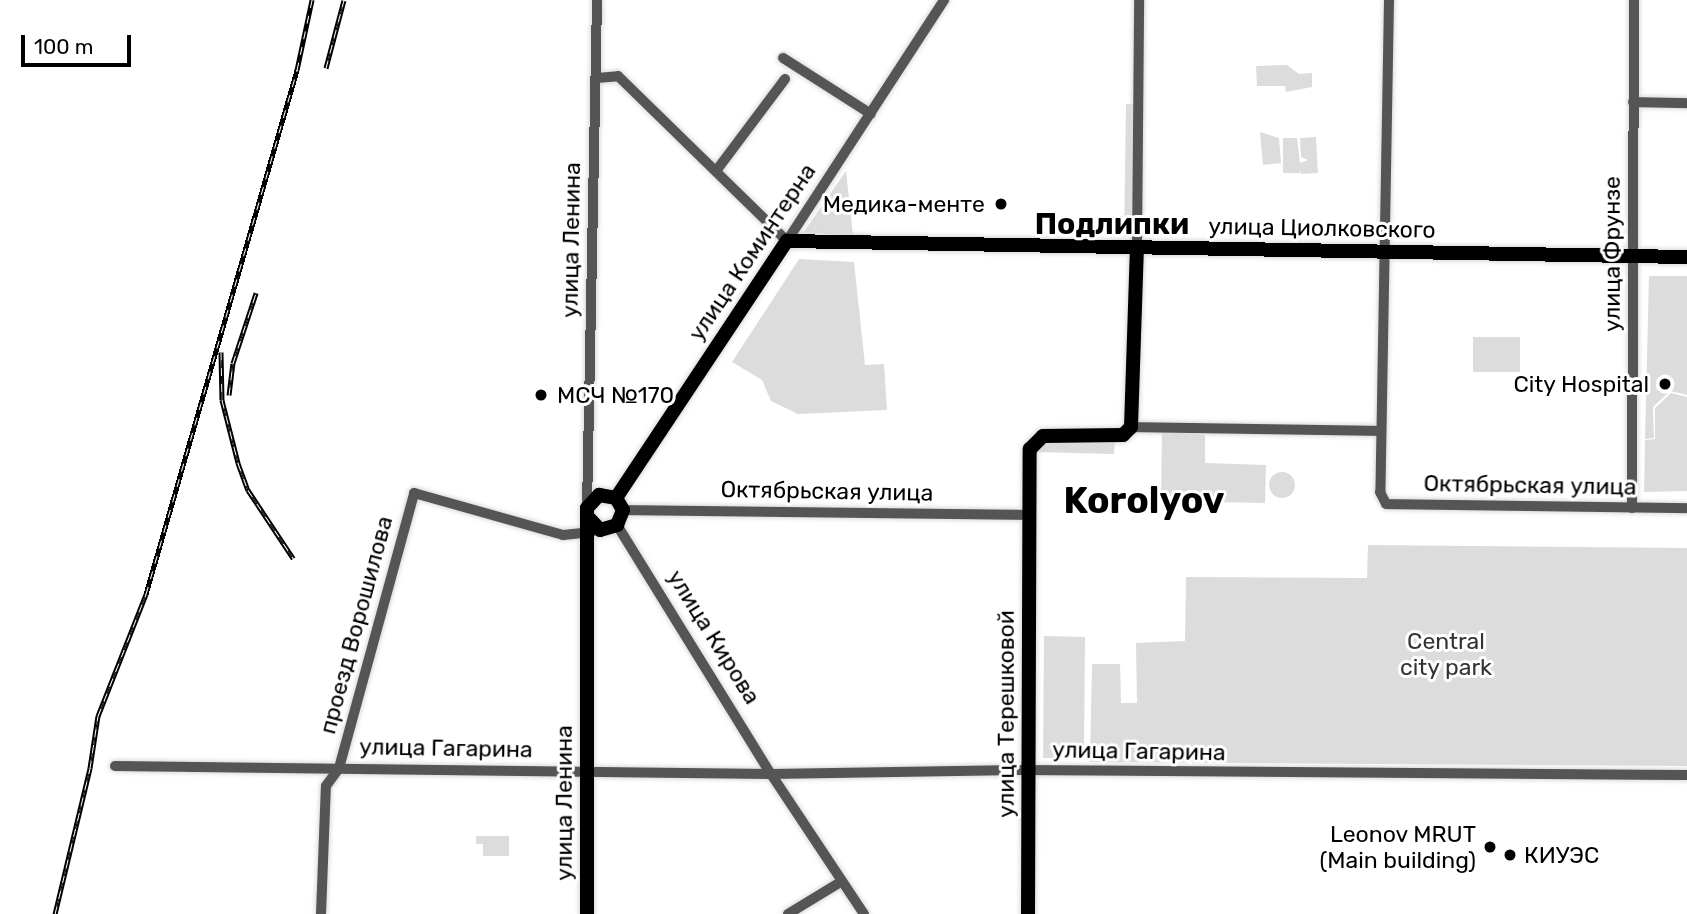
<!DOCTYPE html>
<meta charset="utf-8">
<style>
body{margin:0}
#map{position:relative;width:1687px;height:914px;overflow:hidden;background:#fff;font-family:Rubik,sans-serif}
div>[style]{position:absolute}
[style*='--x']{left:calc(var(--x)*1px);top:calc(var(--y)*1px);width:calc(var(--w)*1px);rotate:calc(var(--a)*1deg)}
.green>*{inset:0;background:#dcdcdc}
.round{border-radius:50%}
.roads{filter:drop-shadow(0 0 2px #dbdbdb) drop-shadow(0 0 2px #dbdbdb)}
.minor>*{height:10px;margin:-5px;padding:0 5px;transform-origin:5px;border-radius:5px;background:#555}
.major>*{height:14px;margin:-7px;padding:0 7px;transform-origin:7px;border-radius:7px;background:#000}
.rail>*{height:5px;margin-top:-2.5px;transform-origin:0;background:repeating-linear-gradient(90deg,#fff 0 8px,#000 0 16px);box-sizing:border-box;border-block:2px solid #000}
.dots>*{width:19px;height:19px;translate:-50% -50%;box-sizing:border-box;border:4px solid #fff;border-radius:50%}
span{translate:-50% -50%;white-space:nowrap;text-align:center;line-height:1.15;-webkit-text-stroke:6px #fff;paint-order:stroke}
.poi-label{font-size:23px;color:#000}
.right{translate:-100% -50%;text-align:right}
.left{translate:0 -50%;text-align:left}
.street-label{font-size:23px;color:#000}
.park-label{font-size:23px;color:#333}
.district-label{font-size:30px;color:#000;font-weight:700}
.town-label{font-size:37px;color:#000;font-weight:700}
.scale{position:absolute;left:21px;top:35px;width:110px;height:32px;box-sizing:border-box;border:4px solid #000;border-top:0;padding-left:9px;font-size:21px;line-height:24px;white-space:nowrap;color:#000;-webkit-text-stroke:5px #fff;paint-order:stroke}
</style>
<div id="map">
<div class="green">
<i style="clip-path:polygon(1287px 65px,1299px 74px,1312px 73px,1312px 87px,1286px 92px,1285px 86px,1257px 86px,1256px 66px)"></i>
<i style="clip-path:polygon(1126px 104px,1136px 104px,1135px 237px,1124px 237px)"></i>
<i style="clip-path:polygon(1260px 132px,1279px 138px,1281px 163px,1263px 165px)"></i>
<i style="clip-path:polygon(1316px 137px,1318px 173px,1301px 174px,1300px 169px,1300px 173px,1283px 173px,1283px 138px,1297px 138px,1300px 163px,1308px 160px,1301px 157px,1300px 138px)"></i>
<i style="clip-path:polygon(846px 171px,853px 235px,803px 233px)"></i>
<i style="clip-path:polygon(799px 259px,854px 262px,865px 365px,884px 364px,887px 410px,798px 414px,771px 401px,762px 380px,732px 362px)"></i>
<i style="clip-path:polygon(1649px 276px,1687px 276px,1687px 395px,1670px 391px,1653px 407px,1654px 438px,1645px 439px)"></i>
<i style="clip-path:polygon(1473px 337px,1520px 337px,1520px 372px,1473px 372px)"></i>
<i style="clip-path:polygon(1671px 393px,1687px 397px,1687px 491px,1644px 492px,1645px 440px,1655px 439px,1655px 408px)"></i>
<i style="clip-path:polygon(1162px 429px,1205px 435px,1205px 463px,1266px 465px,1265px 503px,1161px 501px)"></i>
<i style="clip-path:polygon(1115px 438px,1114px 454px,1035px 452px,1039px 441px)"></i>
<i class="round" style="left:1269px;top:472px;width:26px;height:26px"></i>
<i style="clip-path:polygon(1368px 545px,1687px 548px,1687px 766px,1090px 762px,1092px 664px,1120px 664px,1121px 703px,1137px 703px,1136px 643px,1185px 641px,1186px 577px,1367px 578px)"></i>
<i style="clip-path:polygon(1044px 636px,1085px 637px,1084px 758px,1043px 758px)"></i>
<i style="clip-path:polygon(476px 836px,509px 836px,509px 856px,483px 856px,483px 844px,476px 844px)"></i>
</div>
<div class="roads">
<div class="minor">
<i style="--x:1389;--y:0;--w:492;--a:91"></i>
<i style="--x:1380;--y:492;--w:13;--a:63"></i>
<i style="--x:1386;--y:504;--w:301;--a:0.8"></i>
<i style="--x:783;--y:58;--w:104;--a:32.5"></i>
<i style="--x:597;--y:78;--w:21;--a:-5"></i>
<i style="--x:618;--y:76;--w:236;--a:44.3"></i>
<i style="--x:787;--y:241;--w:288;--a:-56.9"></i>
<i style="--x:1633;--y:102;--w:54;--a:1.1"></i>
<i style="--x:716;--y:171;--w:115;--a:-53.1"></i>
<i style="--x:1137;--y:247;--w:247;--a:-89.5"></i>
<i style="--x:1131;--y:427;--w:250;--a:0.9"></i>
<i style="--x:587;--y:508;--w:508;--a:-88.87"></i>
<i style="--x:1632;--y:508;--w:508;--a:-89.77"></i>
<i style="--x:623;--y:510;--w:407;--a:0.7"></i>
<i style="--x:617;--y:525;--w:293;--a:58.3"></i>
<i style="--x:771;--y:774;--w:168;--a:56.4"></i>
<i style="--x:115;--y:766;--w:656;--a:0.7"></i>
<i style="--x:771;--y:774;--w:248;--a:-0.9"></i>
<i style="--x:1019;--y:770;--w:668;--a:0.43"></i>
<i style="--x:321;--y:914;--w:128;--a:-87.8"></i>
<i style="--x:326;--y:786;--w:22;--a:-54"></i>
<i style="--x:339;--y:768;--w:285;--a:-74.7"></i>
<i style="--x:414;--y:493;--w:155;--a:15.7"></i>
<i style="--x:563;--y:535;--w:29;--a:-6"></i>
<i style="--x:788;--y:914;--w:63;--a:-31.4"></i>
</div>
<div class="major">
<i style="--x:616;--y:498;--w:309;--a:-56.4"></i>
<i style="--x:787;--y:241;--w:900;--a:1.02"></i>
<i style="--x:587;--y:516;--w:19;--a:47"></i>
<i style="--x:600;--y:530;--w:18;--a:-16"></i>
<i style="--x:617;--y:525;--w:16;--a:-68"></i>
<i style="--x:623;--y:510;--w:14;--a:-120"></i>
<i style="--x:587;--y:914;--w:406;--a:-90"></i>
<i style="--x:587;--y:508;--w:18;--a:-47"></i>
<i style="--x:599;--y:495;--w:17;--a:10"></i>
<i style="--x:1028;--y:914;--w:465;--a:-89.8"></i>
<i style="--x:1030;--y:449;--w:18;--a:-45"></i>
<i style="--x:1043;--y:436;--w:80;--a:-0.7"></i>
<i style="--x:1123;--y:435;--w:11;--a:-45"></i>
<i style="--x:1131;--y:427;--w:180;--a:-88.1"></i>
</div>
</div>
<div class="rail">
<i style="--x:326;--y:68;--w:70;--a:-75.2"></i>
<i style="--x:221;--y:352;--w:48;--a:88.8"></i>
<i style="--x:222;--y:400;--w:65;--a:75.7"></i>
<i style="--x:238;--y:463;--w:29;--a:70"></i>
<i style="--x:248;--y:490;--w:82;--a:56.5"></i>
<i style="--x:229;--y:395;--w:32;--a:-83"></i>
<i style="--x:233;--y:363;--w:74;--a:-71.8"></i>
<i style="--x:55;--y:914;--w:150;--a:-76.5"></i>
<i style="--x:90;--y:768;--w:53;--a:-81.3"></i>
<i style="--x:98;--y:716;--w:131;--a:-68.5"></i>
<i style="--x:146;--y:594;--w:545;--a:-73.92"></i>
<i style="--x:297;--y:70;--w:72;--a:-77.9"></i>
</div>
<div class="dots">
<i style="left:1001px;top:204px;background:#000"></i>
<i style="left:1665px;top:384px;background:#000"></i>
<i style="left:541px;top:395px;background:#000"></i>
<i style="left:1490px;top:847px;background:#000"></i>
<i style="left:1510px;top:855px;background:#000"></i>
</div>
<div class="poi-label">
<span class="right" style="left:985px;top:204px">Медика-менте</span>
<span class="right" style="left:1649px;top:384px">City Hospital</span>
<span class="left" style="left:557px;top:395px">МСЧ №170</span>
<span class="right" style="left:1476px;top:847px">Leonov MRUT<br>(Main building)</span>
<span class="left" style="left:1524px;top:855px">КИУЭС</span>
</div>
<div class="street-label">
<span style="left:1322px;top:228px;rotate:1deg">улица Циолковского</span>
<span style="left:571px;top:240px;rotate:-89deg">улица Ленина</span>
<span style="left:752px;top:252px;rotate:-56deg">улица Коминтерна</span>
<span style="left:1612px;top:254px;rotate:-90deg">улица Фрунзе</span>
<span style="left:1530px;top:485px;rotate:1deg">Октябрьская улица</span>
<span style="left:827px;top:491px;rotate:1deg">Октябрьская улица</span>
<span style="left:356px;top:625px;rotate:-75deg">проезд Ворошилова</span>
<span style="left:714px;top:637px;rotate:58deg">улица Кирова</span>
<span style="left:1006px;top:714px;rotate:-90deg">улица Терешковой</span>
<span style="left:446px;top:748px;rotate:1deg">улица Гагарина</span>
<span style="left:1139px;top:751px;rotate:1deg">улица Гагарина</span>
<span style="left:564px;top:803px;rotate:-90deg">улица Ленина</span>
</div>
<div class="park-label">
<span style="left:1446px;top:654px">Central<br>city park</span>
</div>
<div class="district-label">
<span style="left:1112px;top:224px">Подлипки</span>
</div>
<div class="town-label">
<span style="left:1144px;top:500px">Korolyov</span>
</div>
<div class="scale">100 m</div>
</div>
